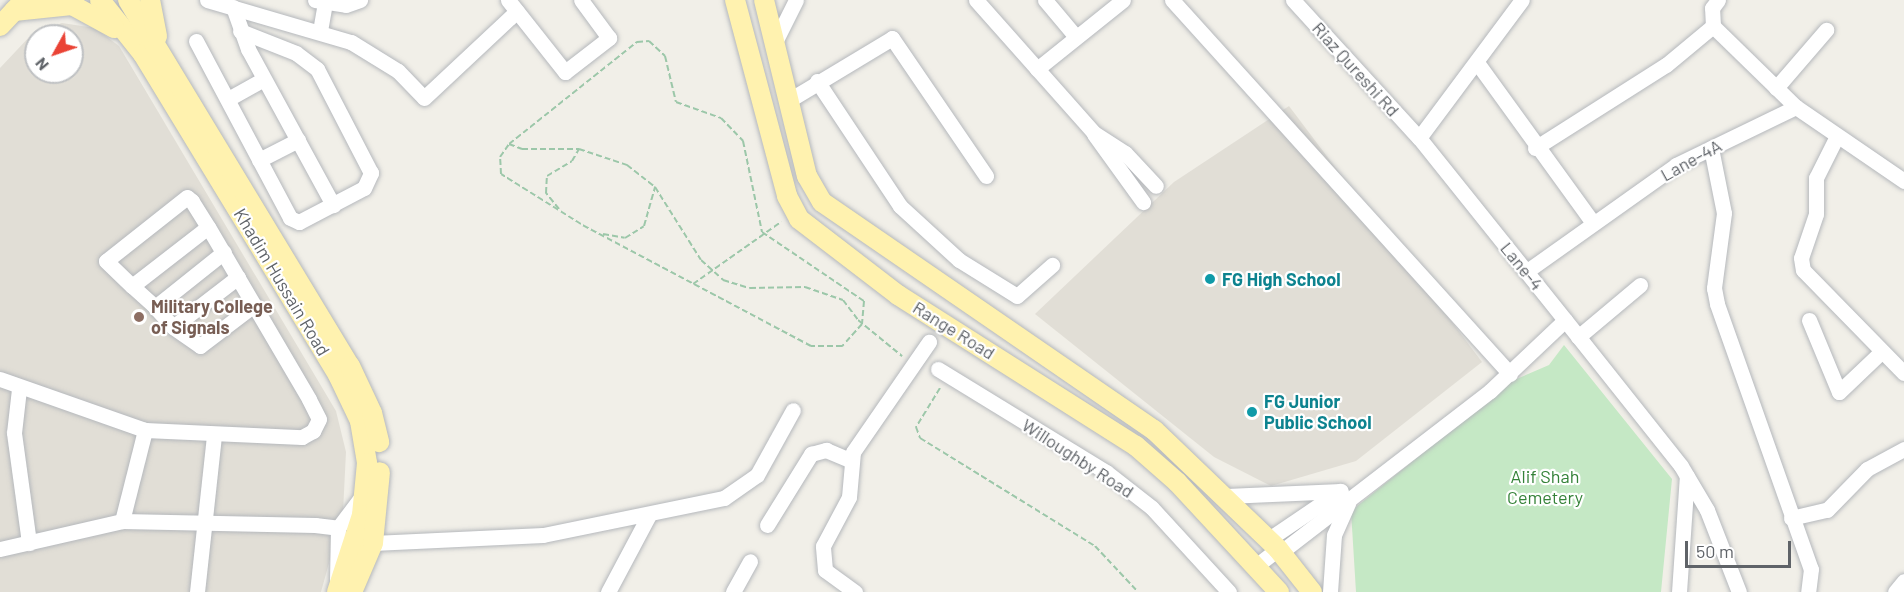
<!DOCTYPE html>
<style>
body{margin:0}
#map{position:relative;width:1904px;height:592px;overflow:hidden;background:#f1efe8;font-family:Barlow,sans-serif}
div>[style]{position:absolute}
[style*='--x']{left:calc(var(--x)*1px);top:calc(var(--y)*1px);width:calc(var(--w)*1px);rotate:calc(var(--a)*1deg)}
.education>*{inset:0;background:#e1ded6}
.green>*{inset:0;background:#c5e8c5}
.path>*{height:2px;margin-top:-1px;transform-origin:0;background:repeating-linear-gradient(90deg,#9cc7a9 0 6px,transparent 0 9px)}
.roads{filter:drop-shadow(0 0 2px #b5b8bc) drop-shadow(0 0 2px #b5b8bc)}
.minor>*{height:15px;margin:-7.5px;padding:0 7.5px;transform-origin:7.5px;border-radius:7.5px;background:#fff}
.major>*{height:20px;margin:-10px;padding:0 10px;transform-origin:10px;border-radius:10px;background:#fff2af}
.dots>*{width:16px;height:16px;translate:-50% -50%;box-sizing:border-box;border:3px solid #fff;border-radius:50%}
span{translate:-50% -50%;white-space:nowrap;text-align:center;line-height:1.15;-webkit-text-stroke:4.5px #fff;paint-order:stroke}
.street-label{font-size:18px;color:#5f6368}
.culture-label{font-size:18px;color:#0d838f;font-weight:700}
.left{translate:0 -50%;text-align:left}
.education-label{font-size:18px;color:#785e54;font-weight:700}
.park-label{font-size:18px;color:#348238}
.north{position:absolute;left:24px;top:24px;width:60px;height:60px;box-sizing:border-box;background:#fff;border:2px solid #bfc1c3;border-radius:50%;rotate:230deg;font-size:16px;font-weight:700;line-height:24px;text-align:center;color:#5f6368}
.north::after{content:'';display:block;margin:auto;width:21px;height:27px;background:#ea4335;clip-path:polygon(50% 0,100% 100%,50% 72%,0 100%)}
.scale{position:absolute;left:1685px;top:541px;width:106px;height:27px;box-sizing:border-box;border:3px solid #5f6368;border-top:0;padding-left:8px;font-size:18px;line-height:21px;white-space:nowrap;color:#5f6368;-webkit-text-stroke:4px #fff;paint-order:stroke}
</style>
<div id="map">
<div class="education">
<i style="clip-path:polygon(evenodd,62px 23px,95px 28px,119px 46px,336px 411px,346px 452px,343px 512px,321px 592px,0 592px,0 68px,32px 34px,62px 23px,36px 36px,72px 36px,72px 72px,36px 72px,36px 36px)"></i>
<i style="clip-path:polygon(1289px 106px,1482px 362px,1356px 461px,1271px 486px,1214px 457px,1035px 314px,1174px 182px)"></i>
</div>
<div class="green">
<i style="clip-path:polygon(1564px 345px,1672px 479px,1661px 592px,1356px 592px,1351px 511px,1512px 381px,1549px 365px)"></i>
</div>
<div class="path">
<i style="--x:649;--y:41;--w:22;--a:43"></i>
<i style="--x:665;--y:56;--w:47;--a:76.6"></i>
<i style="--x:676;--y:102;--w:48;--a:19.6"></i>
<i style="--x:721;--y:118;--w:32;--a:46"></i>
<i style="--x:743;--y:141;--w:93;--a:78.2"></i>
<i style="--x:762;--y:232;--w:123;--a:34.1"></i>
<i style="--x:864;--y:301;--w:23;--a:95"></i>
<i style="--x:862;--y:324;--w:30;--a:132"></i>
<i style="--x:842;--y:346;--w:31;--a:180"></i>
<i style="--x:811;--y:346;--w:260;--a:-152.1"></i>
<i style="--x:581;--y:224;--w:94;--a:-148"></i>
<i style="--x:501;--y:174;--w:17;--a:-93"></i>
<i style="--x:500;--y:157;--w:16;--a:-55"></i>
<i style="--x:509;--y:144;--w:164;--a:-38.6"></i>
<i style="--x:637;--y:42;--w:12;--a:-5"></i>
<i style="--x:509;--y:144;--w:14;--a:21"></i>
<i style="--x:522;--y:149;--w:57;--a:0"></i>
<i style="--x:579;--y:149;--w:51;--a:18.4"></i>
<i style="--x:627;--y:165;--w:36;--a:38"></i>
<i style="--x:655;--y:187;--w:86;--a:57.8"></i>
<i style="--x:701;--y:260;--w:30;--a:42"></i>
<i style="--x:723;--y:280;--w:28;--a:17"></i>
<i style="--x:750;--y:288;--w:55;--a:-1"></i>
<i style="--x:805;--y:287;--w:40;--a:18.9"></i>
<i style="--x:843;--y:300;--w:25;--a:53"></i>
<i style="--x:858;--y:320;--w:57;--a:39.3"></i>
<i style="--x:559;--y:209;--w:21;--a:-129"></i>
<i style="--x:546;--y:193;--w:17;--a:-87"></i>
<i style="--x:547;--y:176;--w:29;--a:-31"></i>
<i style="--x:572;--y:161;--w:14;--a:-60"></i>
<i style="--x:603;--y:234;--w:22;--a:10"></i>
<i style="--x:625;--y:238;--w:22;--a:-32"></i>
<i style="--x:644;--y:226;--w:41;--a:-74.2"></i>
<i style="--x:693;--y:284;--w:108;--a:-35.2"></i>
<i style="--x:940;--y:388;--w:46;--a:121.6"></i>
<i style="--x:916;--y:427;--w:12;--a:70"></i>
<i style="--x:920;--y:438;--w:206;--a:31.7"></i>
<i style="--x:1095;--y:546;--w:63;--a:46.9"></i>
</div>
<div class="roads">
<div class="minor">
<i style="--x:207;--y:0;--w:150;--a:16.3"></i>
<i style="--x:351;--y:42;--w:55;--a:31.7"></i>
<i style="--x:398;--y:71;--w:37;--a:46"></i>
<i style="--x:424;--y:98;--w:127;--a:-43.1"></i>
<i style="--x:315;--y:0;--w:31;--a:9"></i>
<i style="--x:346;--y:5;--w:15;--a:-20"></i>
<i style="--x:508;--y:0;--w:92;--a:51.6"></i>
<i style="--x:565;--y:72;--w:56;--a:-37.7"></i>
<i style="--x:609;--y:38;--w:47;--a:-126.4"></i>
<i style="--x:976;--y:0;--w:178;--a:48.4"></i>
<i style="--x:1094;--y:133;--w:37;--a:33"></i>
<i style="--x:1125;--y:153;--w:45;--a:46.8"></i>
<i style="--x:1045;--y:0;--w:48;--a:50"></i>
<i style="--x:1172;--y:0;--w:504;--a:47.89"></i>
<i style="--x:1293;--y:0;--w:187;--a:47.6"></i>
<i style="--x:233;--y:7;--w:45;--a:70.3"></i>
<i style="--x:248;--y:49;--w:178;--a:61.4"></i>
<i style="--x:1713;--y:26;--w:116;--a:44.3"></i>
<i style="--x:1796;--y:107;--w:131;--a:34.4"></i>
<i style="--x:320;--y:31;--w:28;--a:-80"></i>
<i style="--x:196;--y:41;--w:200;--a:62"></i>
<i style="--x:290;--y:218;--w:10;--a:24"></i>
<i style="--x:299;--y:222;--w:73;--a:-27.6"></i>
<i style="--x:364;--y:188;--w:17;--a:-65"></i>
<i style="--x:371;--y:173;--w:117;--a:-117.4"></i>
<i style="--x:317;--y:69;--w:26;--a:-143"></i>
<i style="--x:296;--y:53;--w:60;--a:-158.6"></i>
<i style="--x:774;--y:44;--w:49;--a:-63.4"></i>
<i style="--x:1478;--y:64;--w:196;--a:54.1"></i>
<i style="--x:1037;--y:69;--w:110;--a:-38.7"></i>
<i style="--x:817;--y:81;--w:150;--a:56.4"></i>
<i style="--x:900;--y:206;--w:80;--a:42.5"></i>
<i style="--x:959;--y:260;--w:68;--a:31.8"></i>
<i style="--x:1017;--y:296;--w:47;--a:-41.5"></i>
<i style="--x:1776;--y:88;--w:77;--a:-49.2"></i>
<i style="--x:228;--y:99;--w:41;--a:-29.1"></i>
<i style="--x:791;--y:99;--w:118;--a:-31.1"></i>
<i style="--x:892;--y:38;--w:167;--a:55.7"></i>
<i style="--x:1094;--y:134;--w:84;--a:54.2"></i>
<i style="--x:1836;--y:138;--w:45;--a:116.6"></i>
<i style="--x:1816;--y:178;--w:36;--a:90"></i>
<i style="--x:1816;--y:214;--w:46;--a:108.8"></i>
<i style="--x:1801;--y:258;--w:12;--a:81"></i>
<i style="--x:1803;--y:270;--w:144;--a:45.6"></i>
<i style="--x:1535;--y:148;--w:155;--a:-32.4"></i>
<i style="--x:1666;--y:65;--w:61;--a:-39.7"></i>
<i style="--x:1713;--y:26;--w:18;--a:-93"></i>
<i style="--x:1712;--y:8;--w:10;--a:-53"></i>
<i style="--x:1711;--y:148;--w:66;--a:78.7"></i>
<i style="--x:1724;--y:213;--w:76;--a:97.6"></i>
<i style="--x:1714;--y:288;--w:16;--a:79"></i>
<i style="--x:1717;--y:304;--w:281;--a:70.5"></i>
<i style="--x:1811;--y:569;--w:23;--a:97"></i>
<i style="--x:259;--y:160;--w:44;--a:-27.1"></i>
<i style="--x:1527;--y:271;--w:183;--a:-35.4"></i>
<i style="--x:1676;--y:165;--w:133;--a:-25.8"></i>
<i style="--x:132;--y:286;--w:31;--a:42"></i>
<i style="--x:155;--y:307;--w:88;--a:-38.6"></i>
<i style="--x:155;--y:307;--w:27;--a:48"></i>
<i style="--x:173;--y:327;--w:82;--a:-37.6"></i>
<i style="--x:1565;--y:320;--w:186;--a:51.5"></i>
<i style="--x:1681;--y:466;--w:51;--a:59.4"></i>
<i style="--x:1707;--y:510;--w:88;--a:68.7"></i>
<i style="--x:1809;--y:320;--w:78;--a:67.4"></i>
<i style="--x:1839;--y:392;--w:59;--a:-43.6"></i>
<i style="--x:173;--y:327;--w:33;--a:35"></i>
<i style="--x:200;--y:346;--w:68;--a:-37.2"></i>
<i style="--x:1578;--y:337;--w:81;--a:-40"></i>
<i style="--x:938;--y:369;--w:197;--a:31.5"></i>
<i style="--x:1106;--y:472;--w:58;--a:38"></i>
<i style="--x:1152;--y:508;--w:114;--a:47.5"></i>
<i style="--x:0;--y:379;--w:154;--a:19.4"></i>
<i style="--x:145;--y:430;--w:157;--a:2.6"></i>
<i style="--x:302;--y:437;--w:13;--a:-29"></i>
<i style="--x:313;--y:431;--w:13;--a:-63"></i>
<i style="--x:319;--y:419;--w:22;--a:-117"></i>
<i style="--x:309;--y:399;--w:199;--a:-120.4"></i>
<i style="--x:208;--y:227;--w:31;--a:-122"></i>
<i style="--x:192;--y:201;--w:6;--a:-141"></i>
<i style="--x:187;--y:197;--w:103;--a:141.7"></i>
<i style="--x:106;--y:261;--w:36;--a:44"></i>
<i style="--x:132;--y:286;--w:96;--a:-37.8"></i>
<i style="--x:19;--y:389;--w:44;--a:96.5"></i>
<i style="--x:14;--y:433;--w:111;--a:82.2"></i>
<i style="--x:1226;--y:496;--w:115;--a:-2.5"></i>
<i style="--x:1791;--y:518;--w:37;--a:-13"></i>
<i style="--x:1827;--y:510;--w:57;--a:-45.7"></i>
<i style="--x:1867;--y:469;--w:42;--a:-28.4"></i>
<i style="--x:122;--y:521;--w:94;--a:-75.8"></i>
<i style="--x:767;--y:525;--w:84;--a:-58.2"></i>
<i style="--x:811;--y:454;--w:16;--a:-15"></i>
<i style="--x:826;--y:450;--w:26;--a:23"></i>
<i style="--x:338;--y:528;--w:45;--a:-53.1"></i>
<i style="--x:1269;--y:539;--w:86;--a:-34.1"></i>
<i style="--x:373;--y:543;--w:170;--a:-2.7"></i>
<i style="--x:543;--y:535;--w:185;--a:-11.6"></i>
<i style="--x:724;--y:498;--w:40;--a:-34.9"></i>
<i style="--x:757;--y:475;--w:74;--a:-61"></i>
<i style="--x:0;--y:549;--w:125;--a:-12.9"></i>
<i style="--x:122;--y:521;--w:193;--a:1.2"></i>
<i style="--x:315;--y:525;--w:23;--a:7"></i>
<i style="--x:338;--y:528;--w:52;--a:91.1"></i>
<i style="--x:1281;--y:552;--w:264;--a:-37.6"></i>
<i style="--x:1490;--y:391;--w:103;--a:-43.4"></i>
<i style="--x:1565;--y:320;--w:233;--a:-128.7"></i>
<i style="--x:1419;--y:138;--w:172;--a:-53.3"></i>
<i style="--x:1256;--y:566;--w:28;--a:-38"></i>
<i style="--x:197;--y:592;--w:158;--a:-83.8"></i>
<i style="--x:608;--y:592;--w:87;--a:-62"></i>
<i style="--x:733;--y:592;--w:35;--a:-61"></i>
<i style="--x:855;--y:592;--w:37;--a:-144"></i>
<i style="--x:825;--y:570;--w:24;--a:-95"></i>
<i style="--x:823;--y:546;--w:55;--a:-62"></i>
<i style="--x:849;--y:497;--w:45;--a:-84.9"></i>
<i style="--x:853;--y:452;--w:134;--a:-55.4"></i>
<i style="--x:1330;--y:592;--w:57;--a:-86"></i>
<i style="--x:1334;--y:535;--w:35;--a:-66"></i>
<i style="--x:1679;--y:592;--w:116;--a:-86.1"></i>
<i style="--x:1895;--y:592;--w:14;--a:-51"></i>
</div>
<div class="major">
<i style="--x:100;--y:0;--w:69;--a:51.5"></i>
<i style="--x:143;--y:54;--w:376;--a:58.7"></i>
<i style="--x:338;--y:375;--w:51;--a:64.4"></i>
<i style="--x:360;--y:421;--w:43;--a:80.5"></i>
<i style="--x:367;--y:463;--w:52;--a:95.5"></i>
<i style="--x:362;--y:515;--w:81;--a:108"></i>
<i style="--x:128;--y:0;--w:428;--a:58.8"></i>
<i style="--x:350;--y:366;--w:52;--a:64.9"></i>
<i style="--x:372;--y:413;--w:30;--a:76"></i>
<i style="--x:150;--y:0;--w:37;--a:79"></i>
<i style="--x:735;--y:0;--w:203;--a:75.1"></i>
<i style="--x:787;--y:196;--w:26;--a:62"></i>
<i style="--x:799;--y:219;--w:125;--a:37.5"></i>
<i style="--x:898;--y:295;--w:282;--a:32.4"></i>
<i style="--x:1136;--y:446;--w:55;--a:41.3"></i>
<i style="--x:1177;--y:482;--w:150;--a:47.2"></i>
<i style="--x:764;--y:0;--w:181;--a:76.3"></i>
<i style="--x:807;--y:176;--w:30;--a:60"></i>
<i style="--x:822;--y:202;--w:403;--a:34.5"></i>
<i style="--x:1154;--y:430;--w:172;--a:43.8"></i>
<i style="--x:1278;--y:549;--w:55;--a:51.7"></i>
<i style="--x:14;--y:11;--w:58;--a:-5.9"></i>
<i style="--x:72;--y:5;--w:48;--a:28.7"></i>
<i style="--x:0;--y:26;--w:33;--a:-47"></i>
<i style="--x:352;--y:592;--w:53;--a:-66.8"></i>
<i style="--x:373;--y:543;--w:71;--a:-84.4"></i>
</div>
</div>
<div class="dots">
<i style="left:1210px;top:279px;background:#0f9aa8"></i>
<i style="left:139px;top:317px;background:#8d6e63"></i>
<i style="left:1252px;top:412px;background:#0f9aa8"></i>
</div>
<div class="street-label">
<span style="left:1356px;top:69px;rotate:48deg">Riaz Qureshi Rd</span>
<span style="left:1691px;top:160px;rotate:-29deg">Lane-4A</span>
<span style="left:1522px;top:266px;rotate:51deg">Lane-4</span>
<span style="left:282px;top:282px;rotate:59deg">Khadim Hussain Road</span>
<span style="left:954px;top:330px;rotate:32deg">Range Road</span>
<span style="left:1078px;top:458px;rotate:33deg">Willoughby Road</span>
</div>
<div class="culture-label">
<span class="left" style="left:1222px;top:279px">FG High School</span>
<span class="left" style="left:1264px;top:412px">FG Junior<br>Public School</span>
</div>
<div class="education-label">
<span class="left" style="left:151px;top:317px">Military College<br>of Signals</span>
</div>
<div class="park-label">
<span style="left:1545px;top:487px">Alif Shah<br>Cemetery</span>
</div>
<div class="north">N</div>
<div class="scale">50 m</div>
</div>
